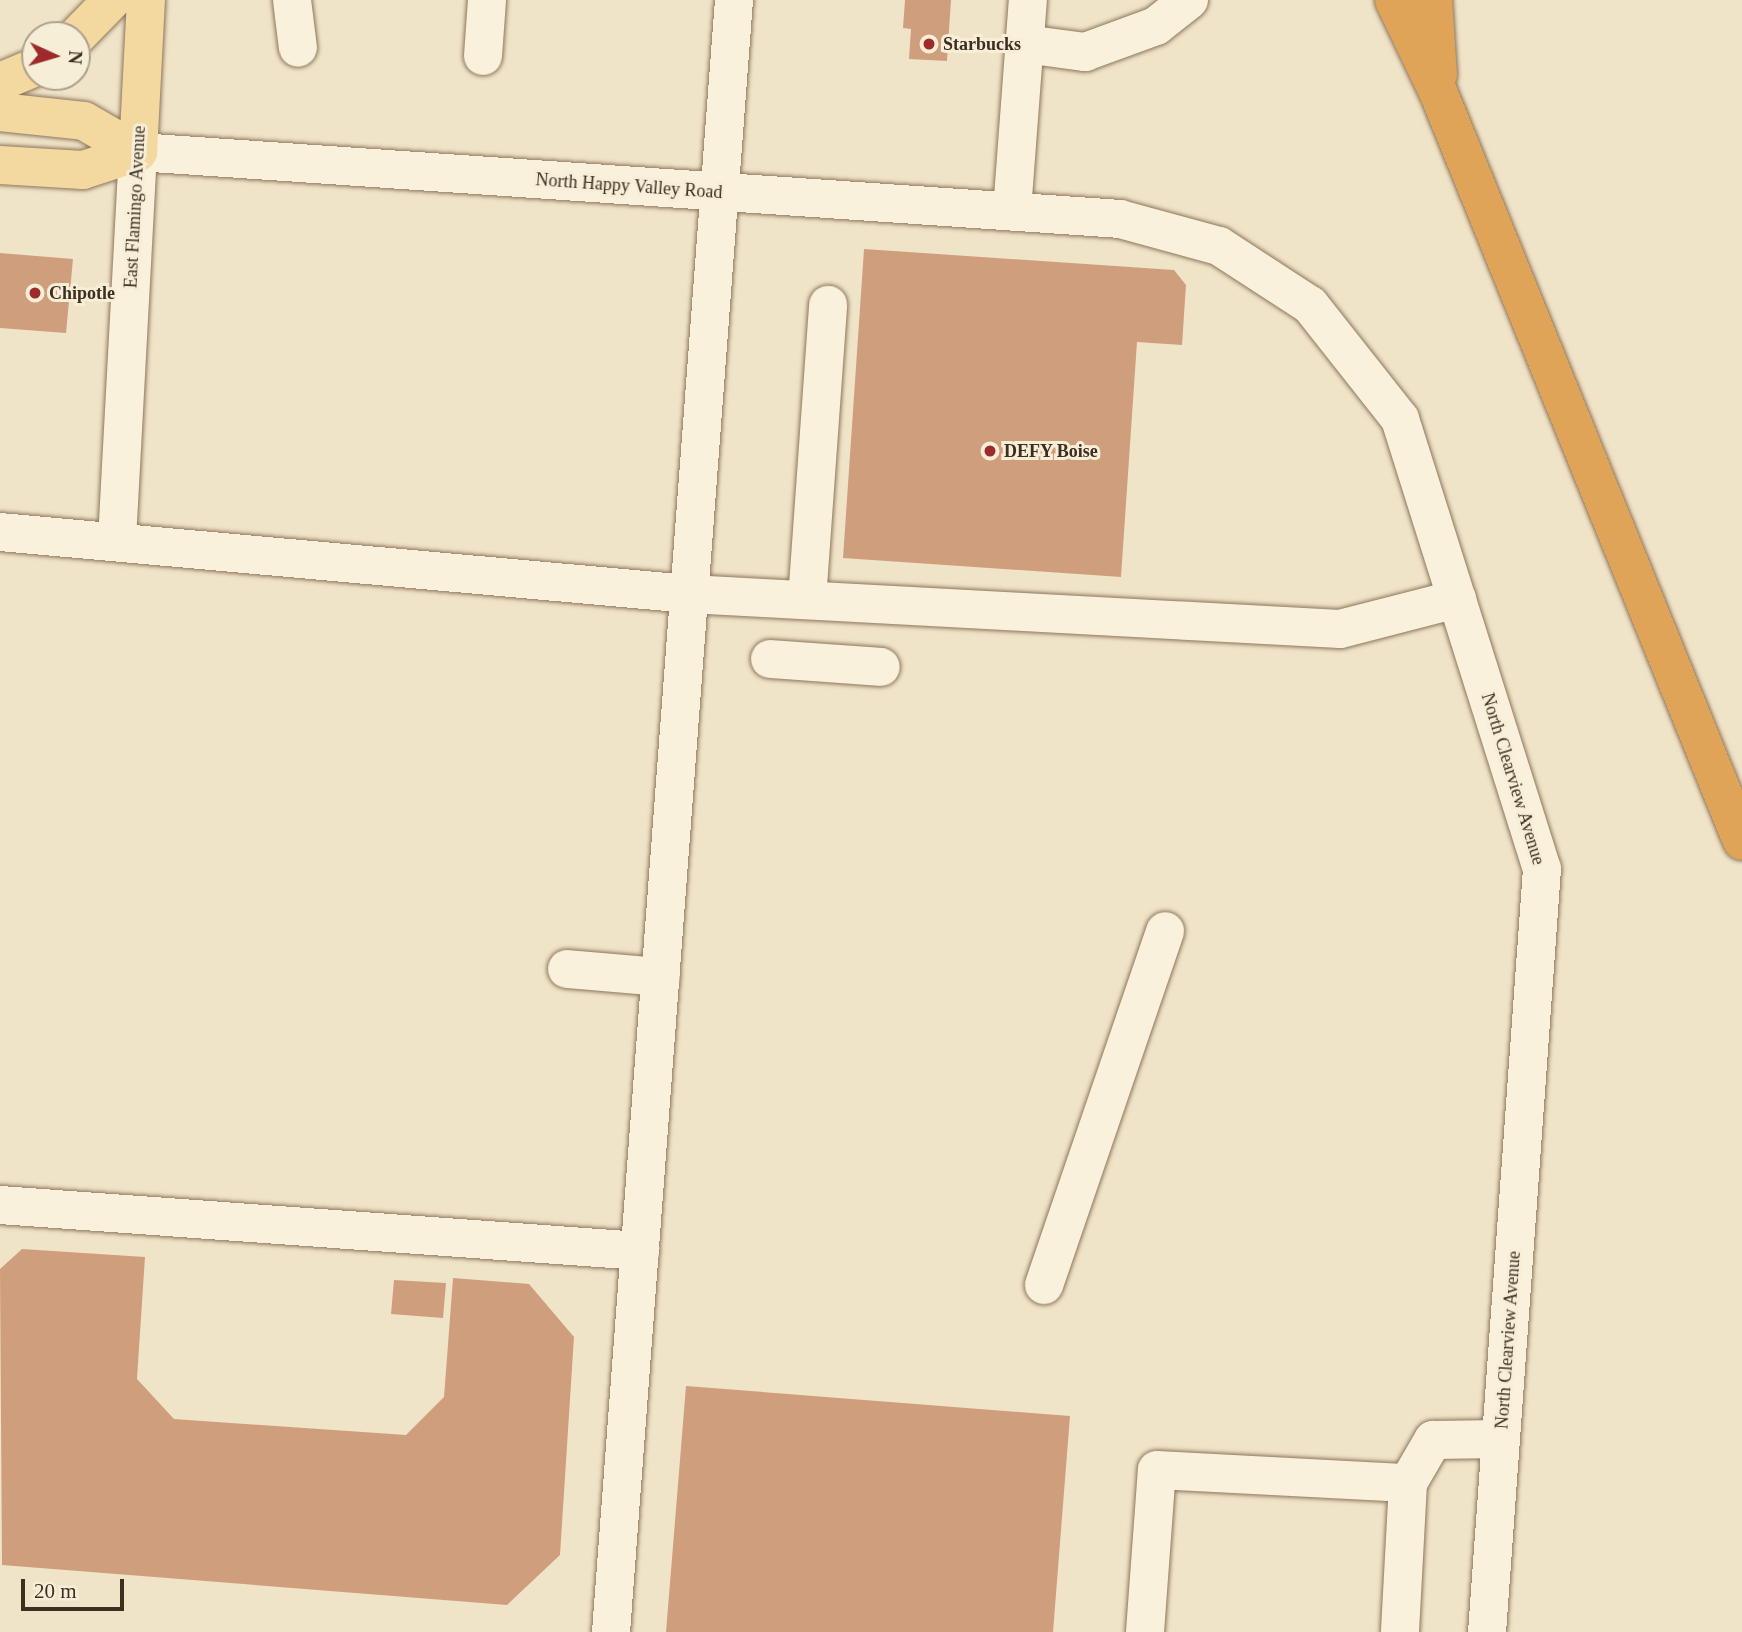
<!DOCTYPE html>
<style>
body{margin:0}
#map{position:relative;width:1742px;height:1632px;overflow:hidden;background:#f0e4c8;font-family:"Times New Roman",serif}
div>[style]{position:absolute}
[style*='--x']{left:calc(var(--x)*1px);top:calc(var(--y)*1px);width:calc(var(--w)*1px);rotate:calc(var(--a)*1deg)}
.building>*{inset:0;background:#cf9f7d}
.roads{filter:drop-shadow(0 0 2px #8d765c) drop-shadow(0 0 2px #8d765c)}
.minor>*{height:38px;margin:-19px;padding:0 19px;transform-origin:19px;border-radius:19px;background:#faf1dc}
.major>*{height:38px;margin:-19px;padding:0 19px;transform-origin:19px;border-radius:19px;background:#f3d9a0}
.highway>*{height:38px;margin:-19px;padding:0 19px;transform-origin:19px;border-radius:19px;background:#e0a458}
.dots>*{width:19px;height:19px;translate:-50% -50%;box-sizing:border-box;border:4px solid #f7eed8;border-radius:50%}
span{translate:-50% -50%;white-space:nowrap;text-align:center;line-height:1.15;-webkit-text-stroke:6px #f7eed8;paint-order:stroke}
.poi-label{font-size:18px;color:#3d2e20;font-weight:700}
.left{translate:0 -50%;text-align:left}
.street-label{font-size:18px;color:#3d2e20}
.north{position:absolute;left:21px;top:21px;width:70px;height:70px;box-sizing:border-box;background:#f7eed8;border:2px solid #ada18e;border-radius:50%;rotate:94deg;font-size:19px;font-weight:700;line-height:28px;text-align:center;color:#3d2e20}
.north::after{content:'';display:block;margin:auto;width:24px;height:32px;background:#9e2a2b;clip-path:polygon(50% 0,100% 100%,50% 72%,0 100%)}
.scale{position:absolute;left:21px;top:1579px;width:103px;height:32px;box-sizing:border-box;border:4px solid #3d2e20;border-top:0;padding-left:9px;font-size:21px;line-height:24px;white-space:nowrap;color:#3d2e20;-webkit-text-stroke:5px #f7eed8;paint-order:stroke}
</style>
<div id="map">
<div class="building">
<i style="clip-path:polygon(905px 0,951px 0,947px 61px,909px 59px,911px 29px,903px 28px)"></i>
<i style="clip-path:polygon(864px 249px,1174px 270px,1186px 285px,1182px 345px,1137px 342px,1121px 577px,843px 558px)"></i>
<i style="clip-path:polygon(0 253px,73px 259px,66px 333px,0 328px)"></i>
<i style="clip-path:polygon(22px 1249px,145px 1257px,137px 1379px,174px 1419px,406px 1435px,444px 1397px,453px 1278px,529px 1284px,574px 1337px,560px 1555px,507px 1605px,2px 1565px,0 1269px)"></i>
<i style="clip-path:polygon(394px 1280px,446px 1283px,443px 1318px,391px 1314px)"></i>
<i style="clip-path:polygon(686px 1386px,1070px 1416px,1053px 1632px,666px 1632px)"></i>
</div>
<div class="roads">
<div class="minor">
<i style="--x:292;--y:0;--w:48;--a:82.9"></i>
<i style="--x:1025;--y:44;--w:61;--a:7.6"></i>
<i style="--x:1085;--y:52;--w:76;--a:-20.1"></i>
<i style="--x:1156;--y:26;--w:42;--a:-38.2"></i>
<i style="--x:483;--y:56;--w:56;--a:-85.9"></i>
<i style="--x:1012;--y:211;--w:212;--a:-85.7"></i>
<i style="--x:0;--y:532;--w:692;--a:5.14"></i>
<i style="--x:689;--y:594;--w:652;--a:3.08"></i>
<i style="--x:1340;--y:629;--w:121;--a:-14.4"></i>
<i style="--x:117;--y:540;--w:389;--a:-86.9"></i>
<i style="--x:138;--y:152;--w:984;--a:3.9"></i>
<i style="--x:1120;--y:219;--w:103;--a:15.3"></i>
<i style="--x:1219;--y:246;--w:108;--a:33"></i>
<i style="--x:1310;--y:305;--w:145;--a:51.7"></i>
<i style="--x:1400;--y:419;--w:472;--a:72.5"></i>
<i style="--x:1542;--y:869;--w:765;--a:94.12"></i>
<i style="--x:807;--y:600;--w:296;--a:-85.9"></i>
<i style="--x:770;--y:659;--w:111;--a:4.1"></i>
<i style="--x:567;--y:969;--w:94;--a:4.9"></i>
<i style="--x:0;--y:1205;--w:642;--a:4.11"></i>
<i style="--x:1044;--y:1285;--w:374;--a:-71.1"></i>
<i style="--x:1408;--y:1483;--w:50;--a:-59.8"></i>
<i style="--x:1433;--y:1440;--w:68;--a:-0.8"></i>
<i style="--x:611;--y:1632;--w:1637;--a:-85.69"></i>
<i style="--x:1145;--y:1632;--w:162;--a:-85.8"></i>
<i style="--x:1157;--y:1470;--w:251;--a:3"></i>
<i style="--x:1408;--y:1483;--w:149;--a:93.1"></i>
</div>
<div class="major">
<i style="--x:77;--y:36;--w:50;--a:-45.8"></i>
<i style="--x:0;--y:82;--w:38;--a:-23"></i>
<i style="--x:0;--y:112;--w:84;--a:6.1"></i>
<i style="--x:84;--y:121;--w:62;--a:29.9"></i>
<i style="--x:138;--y:152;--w:152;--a:-87"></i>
<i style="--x:0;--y:165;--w:83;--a:3.4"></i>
<i style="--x:83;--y:170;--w:58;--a:-18.1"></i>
</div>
<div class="highway">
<i style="--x:1394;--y:0;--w:104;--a:64.4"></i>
<i style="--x:1439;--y:94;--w:806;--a:67.92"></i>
<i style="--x:1433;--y:0;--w:75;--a:86.2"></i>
</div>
</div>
<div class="dots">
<i style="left:929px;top:44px;background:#9e2a2b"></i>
<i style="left:35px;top:293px;background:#9e2a2b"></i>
<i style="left:990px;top:451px;background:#9e2a2b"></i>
</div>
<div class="poi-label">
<span class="left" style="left:943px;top:44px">Starbucks</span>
<span class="left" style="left:49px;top:293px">Chipotle</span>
<span class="left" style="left:1004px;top:451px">DEFY Boise</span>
</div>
<div class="street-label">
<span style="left:629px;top:186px;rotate:4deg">North Happy Valley Road</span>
<span style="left:135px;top:207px;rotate:-87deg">East Flamingo Avenue</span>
<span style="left:1513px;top:779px;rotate:73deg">North Clearview Avenue</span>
<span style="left:1508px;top:1340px;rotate:-86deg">North Clearview Avenue</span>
</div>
<div class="north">N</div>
<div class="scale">20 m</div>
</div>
